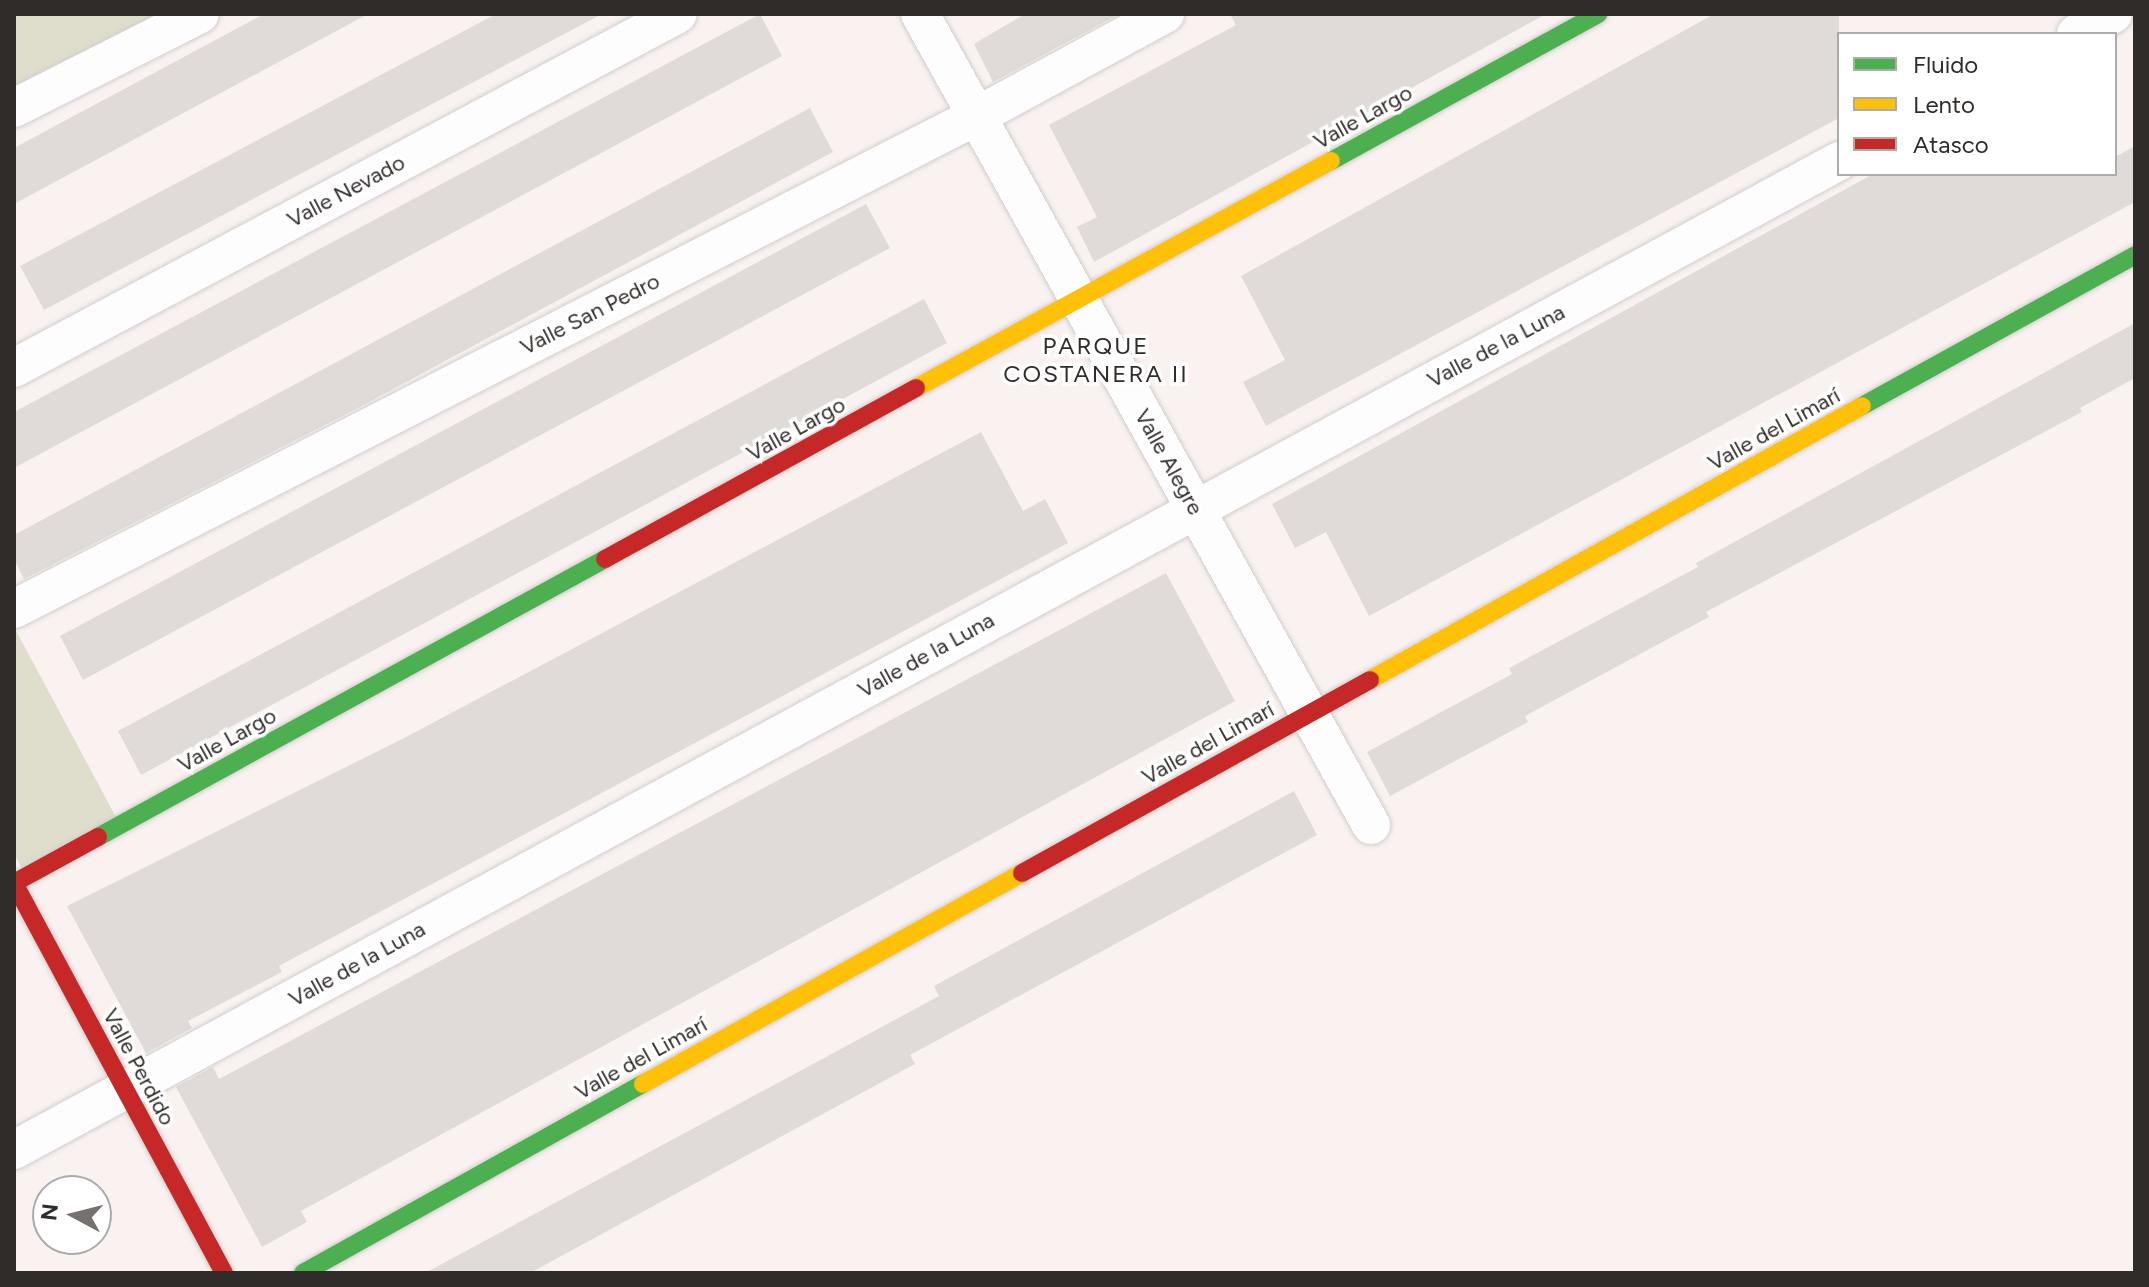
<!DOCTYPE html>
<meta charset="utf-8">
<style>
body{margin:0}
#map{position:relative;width:2149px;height:1287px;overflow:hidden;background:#f9f2f0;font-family:Figtree,sans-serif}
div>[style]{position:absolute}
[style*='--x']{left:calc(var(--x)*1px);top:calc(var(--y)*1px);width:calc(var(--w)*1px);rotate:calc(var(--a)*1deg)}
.green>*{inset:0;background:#dfdecd}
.building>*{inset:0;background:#e0dbd9}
.roads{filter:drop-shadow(0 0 2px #d2cdcb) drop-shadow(0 0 2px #d2cdcb)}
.street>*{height:38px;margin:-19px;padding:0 19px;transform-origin:19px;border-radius:19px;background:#fefdfd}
.fast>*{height:18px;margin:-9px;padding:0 9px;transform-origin:9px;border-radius:9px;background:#4caf50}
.slow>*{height:18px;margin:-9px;padding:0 9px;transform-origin:9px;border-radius:9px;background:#ffc107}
.jam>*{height:18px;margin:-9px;padding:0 9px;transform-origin:9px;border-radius:9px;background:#c62828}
span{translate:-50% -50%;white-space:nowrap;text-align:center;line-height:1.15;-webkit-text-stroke:7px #fff;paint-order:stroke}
.street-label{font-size:22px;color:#302c2a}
.neighbourhood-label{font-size:24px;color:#302c2a;letter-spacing:2px}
.frame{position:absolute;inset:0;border:16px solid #302c2a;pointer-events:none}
.legend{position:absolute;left:1837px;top:32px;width:280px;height:144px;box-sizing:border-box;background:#fff;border:2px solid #acabaa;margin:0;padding:10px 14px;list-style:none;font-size:24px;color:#302c2a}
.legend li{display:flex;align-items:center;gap:16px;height:40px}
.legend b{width:40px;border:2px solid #acabaa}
.north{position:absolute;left:32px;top:1175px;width:80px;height:80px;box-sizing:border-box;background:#fff;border:2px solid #acabaa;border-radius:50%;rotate:277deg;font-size:22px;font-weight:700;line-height:32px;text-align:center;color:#302c2a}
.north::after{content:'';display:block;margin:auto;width:28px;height:36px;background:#76716f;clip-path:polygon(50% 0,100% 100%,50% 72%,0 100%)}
</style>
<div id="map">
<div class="green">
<i style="clip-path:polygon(14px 14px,178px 14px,14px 96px)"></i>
<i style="clip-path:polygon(14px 627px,117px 819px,23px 870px,14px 854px)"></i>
</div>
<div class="building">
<i style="clip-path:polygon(264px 14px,368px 14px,14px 204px,14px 148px)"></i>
<i style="clip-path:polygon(496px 14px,602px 14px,44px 310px,20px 266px)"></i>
<i style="clip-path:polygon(760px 14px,782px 56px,14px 468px,14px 412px)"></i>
<i style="clip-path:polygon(1025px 14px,1119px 14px,993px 82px,974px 44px)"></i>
<i style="clip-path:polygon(1230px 14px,1546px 14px,1094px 262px,1077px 227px,1097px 217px,1049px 125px,1236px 25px)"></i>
<i style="clip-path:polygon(1714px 14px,1839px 14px,1839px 118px,1266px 426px,1243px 382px,1285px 360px,1241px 276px)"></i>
<i style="clip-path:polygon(810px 108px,833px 152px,358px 408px,24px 579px,14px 559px,14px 535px)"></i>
<i style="clip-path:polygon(2135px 146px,2135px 202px,1369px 616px,1326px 532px,1295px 548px,1272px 504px,1873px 174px,2115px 174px,2115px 157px)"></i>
<i style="clip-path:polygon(866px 204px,890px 248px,83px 680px,60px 636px)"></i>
<i style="clip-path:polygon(924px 299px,947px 343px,141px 775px,118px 731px)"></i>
<i style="clip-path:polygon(2135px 323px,2135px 378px,2080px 408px,2082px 412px,1706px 612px,1709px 617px,1525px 716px,1528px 722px,1390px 796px,1367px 752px,1512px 674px,1509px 668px,1698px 567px,1696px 563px)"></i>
<i style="clip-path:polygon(981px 432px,1023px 511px,1045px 499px,1068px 543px,279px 966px,282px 972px,188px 1021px,192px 1028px,146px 1053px,67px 906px,406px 737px)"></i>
<i style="clip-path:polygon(1166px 573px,1235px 701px,301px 1211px,307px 1222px,262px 1247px,176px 1087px,213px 1067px,219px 1079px)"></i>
<i style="clip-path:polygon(1294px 791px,1317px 835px,910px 1055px,915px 1064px,530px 1273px,425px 1273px,939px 996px,934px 986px)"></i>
</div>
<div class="roads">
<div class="street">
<i style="--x:920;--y:14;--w:928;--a:60.92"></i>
<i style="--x:2076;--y:34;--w:42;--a:-28.4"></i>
<i style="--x:14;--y:108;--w:208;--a:-26.8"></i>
<i style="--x:14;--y:368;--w:752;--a:-28.06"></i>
<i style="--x:14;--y:609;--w:1082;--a:-27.11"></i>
<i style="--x:977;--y:116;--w:214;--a:-28.5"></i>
<i style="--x:14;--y:1150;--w:2076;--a:-28.45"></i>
</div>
<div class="fast">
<i style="--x:1331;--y:161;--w:305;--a:-28.8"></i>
<i style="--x:1862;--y:406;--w:312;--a:-28.9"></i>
<i style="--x:98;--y:837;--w:578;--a:-28.74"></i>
<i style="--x:303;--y:1273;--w:389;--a:-29.1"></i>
</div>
<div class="slow">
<i style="--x:916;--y:388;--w:473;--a:-28.7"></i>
<i style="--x:1370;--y:680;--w:563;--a:-29.11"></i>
<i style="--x:643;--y:1084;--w:434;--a:-29.1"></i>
</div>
<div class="jam">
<i style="--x:605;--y:559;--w:355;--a:-28.8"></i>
<i style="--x:98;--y:837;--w:96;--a:151.3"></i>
<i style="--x:14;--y:883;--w:443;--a:61.7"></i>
<i style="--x:1022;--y:873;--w:398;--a:-29"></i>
</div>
</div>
<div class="street-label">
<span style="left:1363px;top:117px;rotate:-29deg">Valle Largo</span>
<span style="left:346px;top:191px;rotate:-28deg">Valle Nevado</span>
<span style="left:590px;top:314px;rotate:-27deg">Valle San Pedro</span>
<span style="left:1496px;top:346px;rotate:-28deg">Valle de la Luna</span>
<span style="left:796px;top:429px;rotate:-29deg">Valle Largo</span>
<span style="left:1774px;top:429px;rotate:-29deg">Valle del Limarí</span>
<span style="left:1169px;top:462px;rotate:61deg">Valle Alegre</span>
<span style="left:926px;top:655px;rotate:-29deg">Valle de la Luna</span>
<span style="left:227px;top:740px;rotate:-29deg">Valle Largo</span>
<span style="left:1208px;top:743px;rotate:-29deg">Valle del Limarí</span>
<span style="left:357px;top:964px;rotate:-29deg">Valle de la Luna</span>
<span style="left:641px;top:1058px;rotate:-29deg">Valle del Limarí</span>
<span style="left:139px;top:1067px;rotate:62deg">Valle Perdido</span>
</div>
<div class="neighbourhood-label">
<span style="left:1096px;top:360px">PARQUE<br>COSTANERA II</span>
</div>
<div class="frame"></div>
<ul class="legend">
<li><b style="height:10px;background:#4caf50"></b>Fluido</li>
<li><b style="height:10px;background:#ffc107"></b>Lento</li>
<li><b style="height:10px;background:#c62828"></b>Atasco</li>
</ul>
<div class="north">N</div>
</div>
